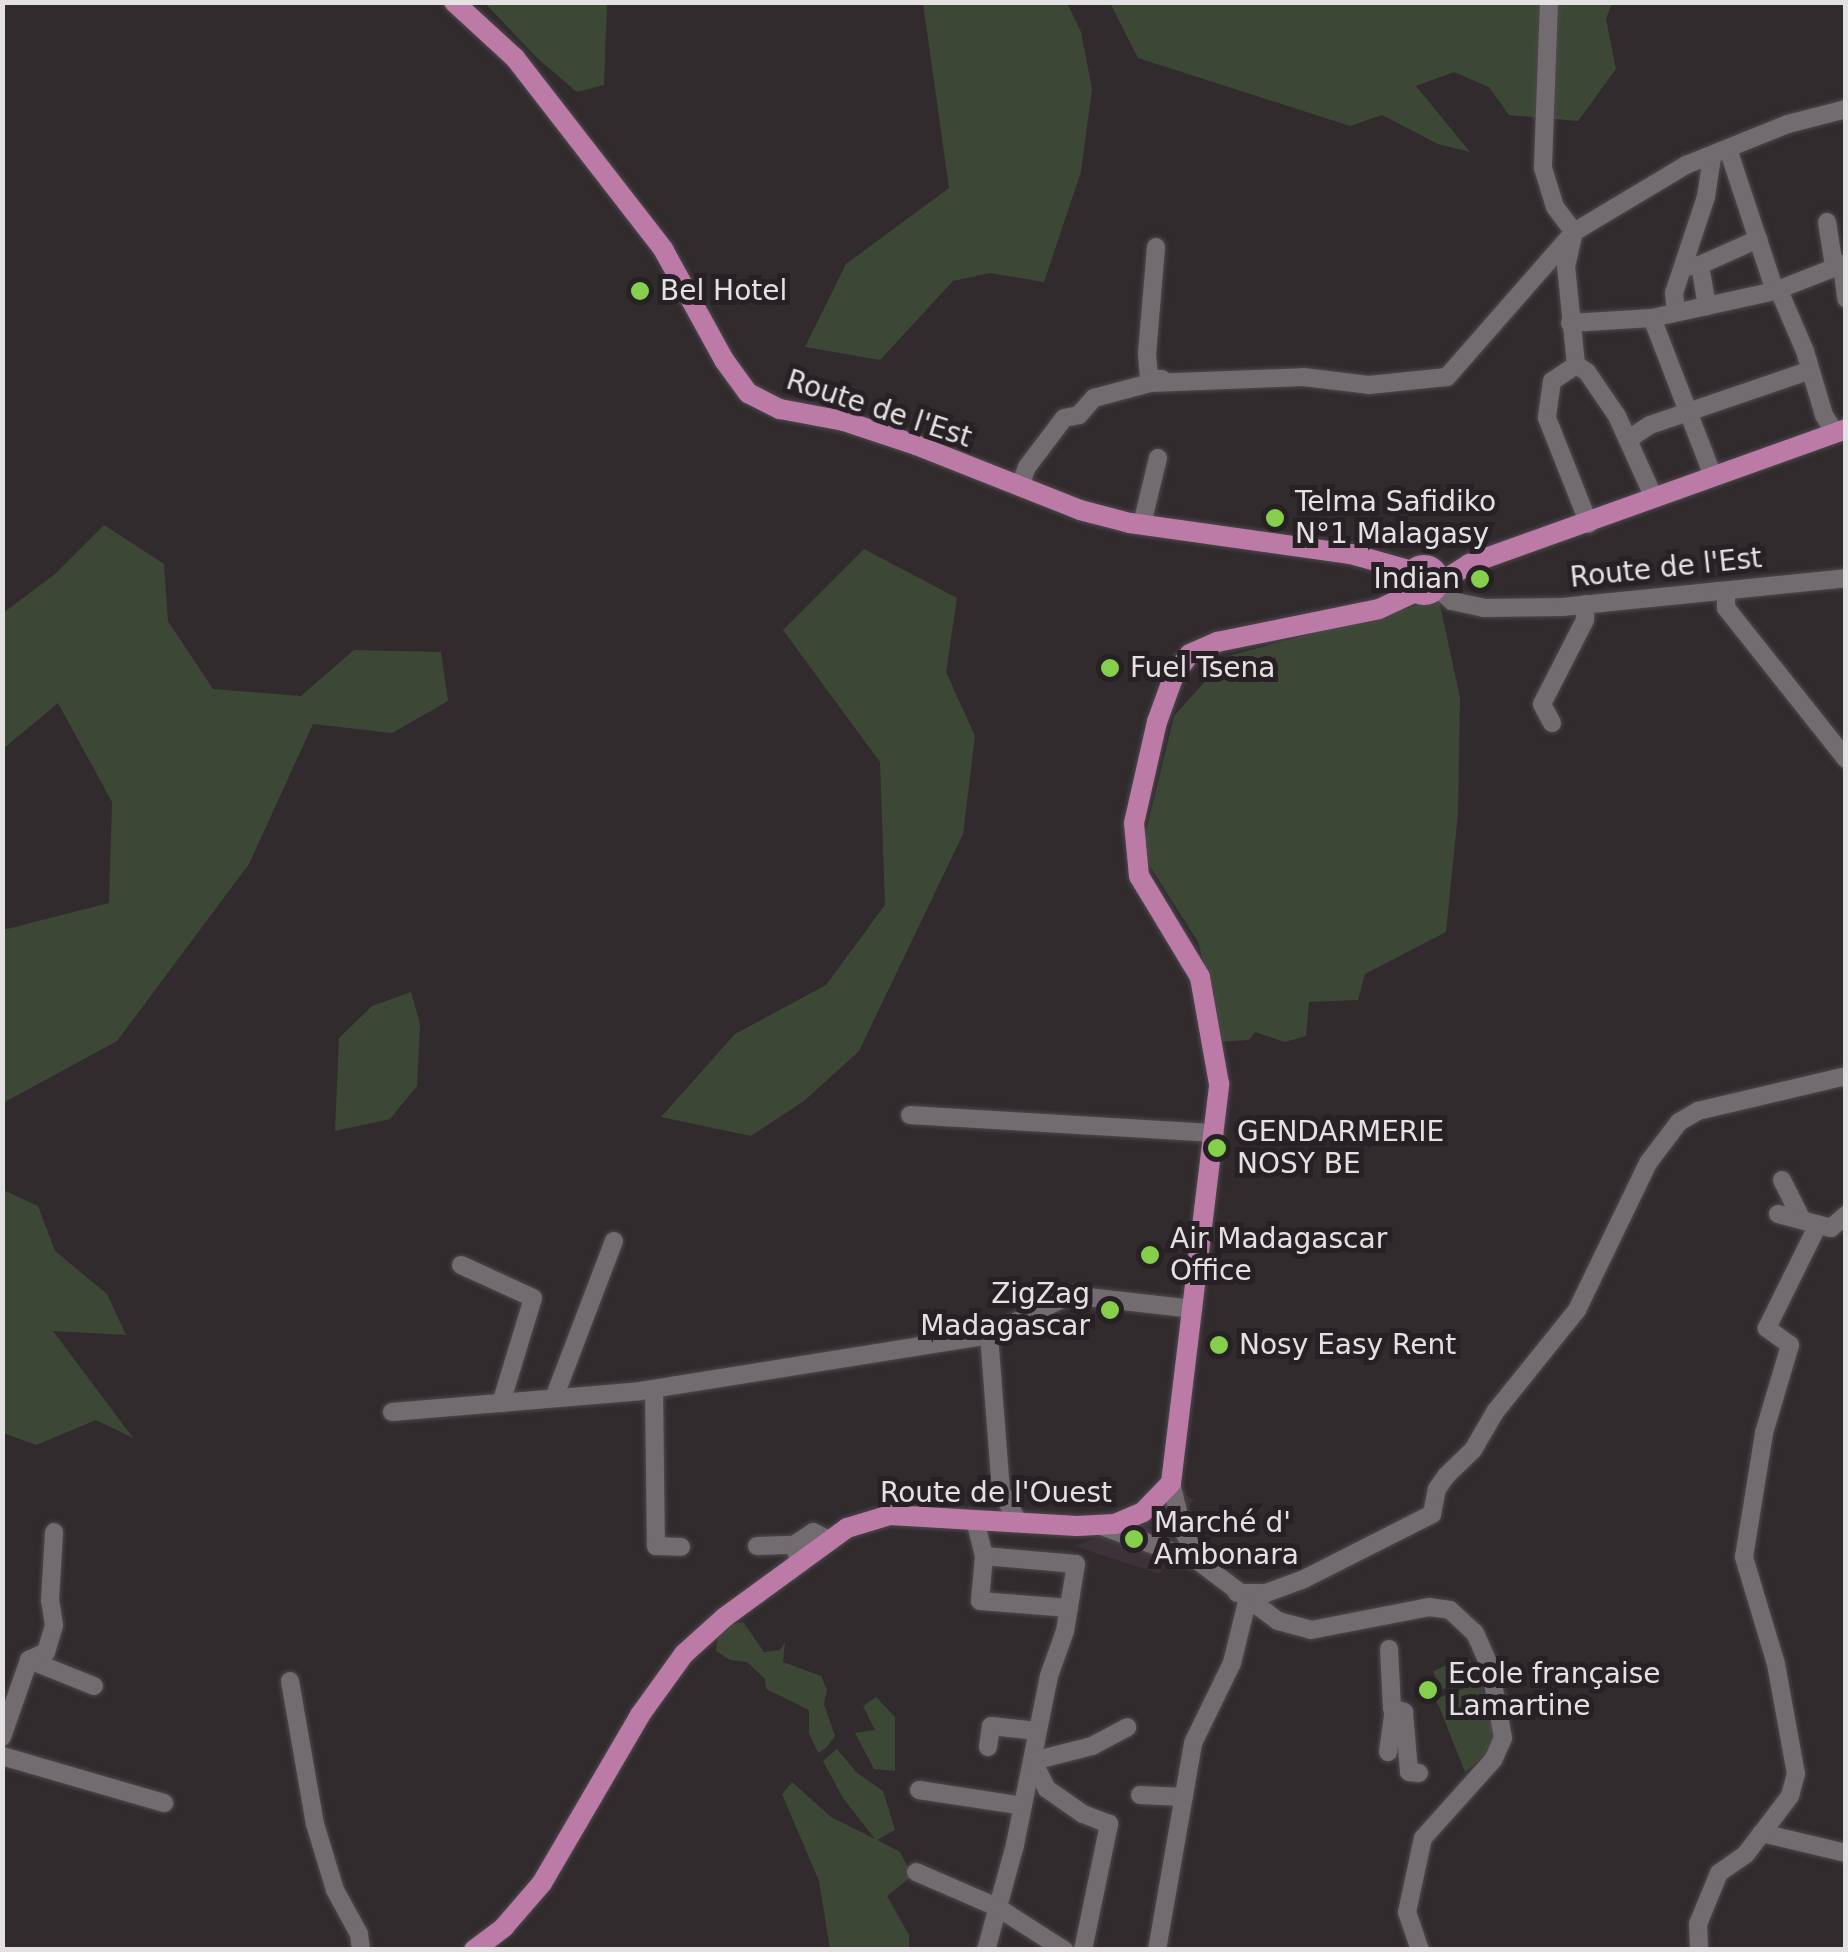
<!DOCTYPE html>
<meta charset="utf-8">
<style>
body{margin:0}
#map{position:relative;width:1848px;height:1952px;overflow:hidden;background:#312b2e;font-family:"DejaVu Sans",sans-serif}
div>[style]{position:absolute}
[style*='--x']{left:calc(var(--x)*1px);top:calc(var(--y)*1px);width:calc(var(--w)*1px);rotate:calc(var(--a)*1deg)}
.built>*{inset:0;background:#3e323a}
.green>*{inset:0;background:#3c4835}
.roads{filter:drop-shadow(0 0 2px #4e494c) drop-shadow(0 0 2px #4e494c)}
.minor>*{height:18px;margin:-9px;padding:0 9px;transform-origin:9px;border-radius:9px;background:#726b6f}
.major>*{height:20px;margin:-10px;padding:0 10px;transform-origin:10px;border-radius:10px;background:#bc7ba7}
.major>.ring{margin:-10px;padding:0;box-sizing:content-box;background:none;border:20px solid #bc7ba7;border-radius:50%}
.dots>*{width:28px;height:28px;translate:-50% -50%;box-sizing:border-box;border:5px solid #272125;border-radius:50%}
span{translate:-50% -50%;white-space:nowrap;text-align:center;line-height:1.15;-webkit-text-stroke:10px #272125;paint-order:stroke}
.poi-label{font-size:28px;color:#e4e1e3}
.left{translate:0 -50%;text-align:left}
.right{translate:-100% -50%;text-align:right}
.street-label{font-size:28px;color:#e4e1e3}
.frame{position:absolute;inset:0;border:5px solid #e4e1e3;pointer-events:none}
</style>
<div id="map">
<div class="built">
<i style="clip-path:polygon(1175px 1488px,1194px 1500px,1180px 1517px,1160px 1574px,1074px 1546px,1116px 1531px)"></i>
</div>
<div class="green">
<i style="clip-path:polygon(485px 3px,607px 3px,604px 85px,577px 92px,536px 57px)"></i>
<i style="clip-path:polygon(923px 3px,1067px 3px,1081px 32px,1092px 89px,1081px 172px,1044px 282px,990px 273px,953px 281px,880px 360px,805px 347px,846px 264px,949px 188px)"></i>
<i style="clip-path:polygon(1110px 3px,1612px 3px,1606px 19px,1616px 69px,1578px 121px,1509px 115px,1489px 87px,1454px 72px,1416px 86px,1470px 152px,1438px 144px,1382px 115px,1350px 126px,1138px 58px)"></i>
<i style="clip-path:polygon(104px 525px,164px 564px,168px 621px,213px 689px,301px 696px,354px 650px,441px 652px,448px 701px,392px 733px,313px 724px,249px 864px,117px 1041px,3px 1103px,3px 930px,109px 903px,112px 802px,58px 703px,3px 749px,3px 613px,55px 574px)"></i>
<i style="clip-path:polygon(864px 549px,957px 598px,946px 672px,975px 736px,963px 834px,859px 1051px,804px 1101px,751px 1136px,661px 1117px,735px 1034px,826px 985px,885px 905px,880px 762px,783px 630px)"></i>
<i style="clip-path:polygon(1439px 600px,1460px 698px,1458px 813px,1446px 932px,1365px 974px,1358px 1000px,1309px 1002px,1306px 1036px,1285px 1042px,1255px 1032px,1249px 1040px,1216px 1042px,1214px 1000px,1198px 942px,1141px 852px,1174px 716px,1228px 656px)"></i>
<i style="clip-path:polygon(411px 992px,420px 1024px,417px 1086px,390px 1119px,335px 1131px,339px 1038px,372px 1006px)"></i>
<i style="clip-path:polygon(3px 1190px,38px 1206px,55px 1251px,107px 1294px,126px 1335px,53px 1331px,133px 1438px,96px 1420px,36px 1445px,3px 1433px)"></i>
<i style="clip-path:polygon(743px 1622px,764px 1652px,780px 1650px,785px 1642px,783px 1662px,821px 1676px,827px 1690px,824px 1704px,835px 1736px,826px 1748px,818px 1753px,809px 1733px,809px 1710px,766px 1689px,765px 1679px,747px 1662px,730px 1660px,716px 1651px,719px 1627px)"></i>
<i style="clip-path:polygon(1468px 1656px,1477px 1677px,1441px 1690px,1433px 1671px)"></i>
<i style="clip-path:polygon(1480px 1682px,1499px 1729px,1492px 1749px,1465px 1772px,1436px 1699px)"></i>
<i style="clip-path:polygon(876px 1697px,895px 1717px,895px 1771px,874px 1769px,855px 1733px,875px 1730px,863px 1706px)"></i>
<i style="clip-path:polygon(837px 1749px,857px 1773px,883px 1791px,895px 1830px,877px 1840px,900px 1852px,912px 1876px,887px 1896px,909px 1935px,909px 1949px,830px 1949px,819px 1881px,782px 1794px,792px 1782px,831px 1817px,875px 1839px,843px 1798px,823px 1761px)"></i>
</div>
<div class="roads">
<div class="minor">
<i style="--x:1549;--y:2;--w:166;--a:92.1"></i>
<i style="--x:1543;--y:168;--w:41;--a:72.9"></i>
<i style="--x:1555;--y:207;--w:31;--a:53"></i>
<i style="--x:1574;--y:232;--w:35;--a:103"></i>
<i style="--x:1566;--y:266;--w:100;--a:84.2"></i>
<i style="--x:1576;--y:365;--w:13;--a:32"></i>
<i style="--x:1587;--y:372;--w:53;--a:55.7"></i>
<i style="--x:1617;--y:416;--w:90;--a:65.7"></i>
<i style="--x:1728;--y:149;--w:150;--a:71.7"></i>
<i style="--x:1775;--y:291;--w:5;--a:22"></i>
<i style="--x:1780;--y:293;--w:63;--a:66.7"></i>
<i style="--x:1805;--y:351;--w:67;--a:73.5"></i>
<i style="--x:1824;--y:415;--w:21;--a:59"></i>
<i style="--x:1827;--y:222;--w:45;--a:81"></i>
<i style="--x:1156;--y:247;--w:107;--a:94.8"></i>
<i style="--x:1147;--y:354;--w:25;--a:85"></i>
<i style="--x:1149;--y:379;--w:13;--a:0"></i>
<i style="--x:1842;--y:264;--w:35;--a:83"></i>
<i style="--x:1700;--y:265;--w:42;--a:80.3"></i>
<i style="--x:1685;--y:267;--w:15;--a:-8"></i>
<i style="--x:1700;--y:265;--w:64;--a:-24.1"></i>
<i style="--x:1676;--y:312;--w:19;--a:-96"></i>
<i style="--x:1674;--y:293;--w:101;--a:-71.6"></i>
<i style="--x:1706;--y:197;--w:40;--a:-81.5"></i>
<i style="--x:1652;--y:318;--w:126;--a:-12.4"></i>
<i style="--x:1775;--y:291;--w:76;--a:-21.5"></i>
<i style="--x:1570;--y:323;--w:82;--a:-3.5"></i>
<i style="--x:1652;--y:318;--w:169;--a:68.9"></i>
<i style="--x:1576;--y:365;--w:29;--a:146"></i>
<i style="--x:1552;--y:381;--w:37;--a:98"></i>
<i style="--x:1547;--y:418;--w:114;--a:68.4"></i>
<i style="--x:1629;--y:439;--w:25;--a:-34"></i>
<i style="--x:1650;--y:425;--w:167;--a:-18.9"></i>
<i style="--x:1020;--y:486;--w:20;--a:-70"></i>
<i style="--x:1027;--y:467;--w:61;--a:-52.9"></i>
<i style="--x:1064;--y:418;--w:15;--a:-11"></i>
<i style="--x:1079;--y:415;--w:23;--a:-49"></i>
<i style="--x:1094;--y:398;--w:58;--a:-15"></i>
<i style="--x:1150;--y:383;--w:153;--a:-2.2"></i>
<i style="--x:1303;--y:377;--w:66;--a:6.9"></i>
<i style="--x:1369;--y:385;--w:78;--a:-5.9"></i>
<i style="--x:1447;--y:377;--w:193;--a:-48.8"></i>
<i style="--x:1574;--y:232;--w:131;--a:-30.9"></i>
<i style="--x:1686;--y:165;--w:110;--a:-21.9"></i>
<i style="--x:1788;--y:124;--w:60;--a:-14.5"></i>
<i style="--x:1142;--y:524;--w:68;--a:-76.4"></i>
<i style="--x:1437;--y:588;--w:20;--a:41"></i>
<i style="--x:1452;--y:601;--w:33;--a:12"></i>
<i style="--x:1484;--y:608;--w:78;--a:-0.7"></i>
<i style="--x:1562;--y:607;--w:285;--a:-5.8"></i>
<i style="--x:1717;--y:591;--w:9;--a:0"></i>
<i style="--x:1726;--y:591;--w:17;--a:90"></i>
<i style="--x:1726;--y:608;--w:193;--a:51.5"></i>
<i style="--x:1552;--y:723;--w:21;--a:-118"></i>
<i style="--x:1542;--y:704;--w:94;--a:-62.9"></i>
<i style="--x:1585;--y:620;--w:16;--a:-90"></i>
<i style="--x:910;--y:1115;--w:305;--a:3.4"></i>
<i style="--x:1782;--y:1180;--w:45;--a:63.4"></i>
<i style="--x:1778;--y:1214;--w:55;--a:14.8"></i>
<i style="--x:1831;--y:1228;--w:20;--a:-41"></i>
<i style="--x:461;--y:1265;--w:79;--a:24.6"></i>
<i style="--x:533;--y:1298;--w:110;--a:106.9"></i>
<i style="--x:989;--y:1335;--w:156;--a:85.6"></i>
<i style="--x:1001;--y:1491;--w:35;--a:61"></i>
<i style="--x:654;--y:1389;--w:157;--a:89.3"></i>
<i style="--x:656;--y:1546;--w:25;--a:2"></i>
<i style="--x:554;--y:1398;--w:168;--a:-69.1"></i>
<i style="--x:392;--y:1412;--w:249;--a:-4.8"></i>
<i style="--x:640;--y:1391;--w:353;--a:-9.1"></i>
<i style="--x:989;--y:1335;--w:90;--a:-26.3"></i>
<i style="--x:1070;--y:1295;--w:124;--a:6.5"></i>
<i style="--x:1171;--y:1483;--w:46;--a:76.3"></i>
<i style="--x:1182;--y:1528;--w:37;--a:64"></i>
<i style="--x:975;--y:1520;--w:37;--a:76"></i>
<i style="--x:984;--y:1556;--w:92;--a:5"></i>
<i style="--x:1076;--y:1564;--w:68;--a:99.3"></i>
<i style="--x:1065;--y:1631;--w:48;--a:109.6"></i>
<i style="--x:1049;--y:1676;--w:172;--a:101.4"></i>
<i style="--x:1015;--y:1845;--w:109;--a:105.4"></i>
<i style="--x:1101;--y:1526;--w:103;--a:19.8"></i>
<i style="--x:1198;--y:1561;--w:100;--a:36.9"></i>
<i style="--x:1278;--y:1621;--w:34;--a:15"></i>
<i style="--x:1311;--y:1630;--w:120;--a:-11"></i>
<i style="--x:1429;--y:1607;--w:21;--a:8"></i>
<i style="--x:1450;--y:1610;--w:34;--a:43"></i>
<i style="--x:1475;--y:1633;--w:37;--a:66"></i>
<i style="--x:1490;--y:1667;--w:72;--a:79.6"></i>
<i style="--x:1503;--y:1738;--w:24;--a:114"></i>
<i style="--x:1493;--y:1760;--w:105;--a:131.9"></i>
<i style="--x:1423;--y:1838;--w:76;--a:102.2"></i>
<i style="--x:1407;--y:1912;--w:40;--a:71.1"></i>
<i style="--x:757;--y:1546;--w:37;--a:-2"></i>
<i style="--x:984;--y:1556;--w:45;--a:95.1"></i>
<i style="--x:980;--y:1601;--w:89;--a:4.5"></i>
<i style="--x:800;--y:1563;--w:19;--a:-108"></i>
<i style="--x:794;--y:1545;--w:23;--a:-34"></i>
<i style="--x:813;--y:1532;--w:20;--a:27"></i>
<i style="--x:1237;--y:1593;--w:29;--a:0"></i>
<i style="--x:1266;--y:1593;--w:40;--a:-20.2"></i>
<i style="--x:1304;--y:1579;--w:144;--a:-26.9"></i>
<i style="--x:1432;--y:1514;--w:25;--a:-79"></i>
<i style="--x:1437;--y:1489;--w:16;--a:-55"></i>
<i style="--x:1446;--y:1476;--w:37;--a:-44"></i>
<i style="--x:1473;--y:1450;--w:44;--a:-59.9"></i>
<i style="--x:1495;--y:1412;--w:131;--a:-51.2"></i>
<i style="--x:1577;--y:1310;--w:163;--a:-64.2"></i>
<i style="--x:1648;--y:1163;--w:51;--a:-52.9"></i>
<i style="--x:1679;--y:1122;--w:22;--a:-30"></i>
<i style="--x:1698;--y:1111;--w:152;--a:-13.3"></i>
<i style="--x:1389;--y:1649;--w:59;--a:87.1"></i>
<i style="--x:1392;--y:1708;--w:13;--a:18"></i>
<i style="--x:1404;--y:1712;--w:60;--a:85.2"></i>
<i style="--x:1409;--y:1772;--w:10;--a:6"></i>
<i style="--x:29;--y:1660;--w:70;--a:21.8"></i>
<i style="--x:290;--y:1681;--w:145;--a:80.1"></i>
<i style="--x:315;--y:1824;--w:69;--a:73.1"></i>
<i style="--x:335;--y:1890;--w:50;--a:61.4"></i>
<i style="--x:359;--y:1934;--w:16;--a:83"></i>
<i style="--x:2;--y:1737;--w:82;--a:-70.7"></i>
<i style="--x:29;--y:1660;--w:19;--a:-25"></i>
<i style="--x:46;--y:1652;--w:28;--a:-73"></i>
<i style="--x:54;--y:1625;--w:25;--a:-99"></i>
<i style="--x:50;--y:1600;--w:68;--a:-86.6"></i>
<i style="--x:988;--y:1747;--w:21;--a:-82"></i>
<i style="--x:991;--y:1726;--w:46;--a:6.2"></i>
<i style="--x:1388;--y:1752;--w:44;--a:-82.2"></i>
<i style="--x:2;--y:1756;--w:169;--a:16.2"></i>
<i style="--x:919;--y:1790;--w:105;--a:8.7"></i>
<i style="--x:1140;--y:1795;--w:44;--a:2.6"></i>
<i style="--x:1762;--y:1833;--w:86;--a:13.4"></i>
<i style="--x:916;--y:1872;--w:88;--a:23.4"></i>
<i style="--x:997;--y:1907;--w:80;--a:32.7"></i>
<i style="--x:1083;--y:1950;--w:129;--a:-78.3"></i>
<i style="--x:1109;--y:1824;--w:28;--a:-159"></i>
<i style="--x:1083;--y:1814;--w:44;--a:-145.2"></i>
<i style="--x:1047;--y:1789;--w:31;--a:-117"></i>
<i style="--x:1033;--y:1761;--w:61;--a:-14.3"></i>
<i style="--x:1092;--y:1746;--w:40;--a:-28"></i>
<i style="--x:1157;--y:1950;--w:210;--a:-80.1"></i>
<i style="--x:1193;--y:1743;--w:89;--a:-64"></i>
<i style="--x:1232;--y:1663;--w:63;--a:-76.2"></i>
<i style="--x:1699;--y:1950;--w:26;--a:-92"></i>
<i style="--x:1698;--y:1924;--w:55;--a:-67.6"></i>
<i style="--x:1719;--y:1873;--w:33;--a:-35"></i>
<i style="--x:1746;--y:1854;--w:26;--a:-53"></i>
<i style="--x:1762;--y:1833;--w:46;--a:-52.9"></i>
<i style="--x:1790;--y:1796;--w:23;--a:-75"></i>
<i style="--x:1796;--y:1774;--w:112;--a:-100.3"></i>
<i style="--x:1776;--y:1664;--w:112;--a:-106.7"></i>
<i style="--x:1744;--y:1557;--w:126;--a:-80.8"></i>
<i style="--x:1764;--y:1433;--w:92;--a:-73.5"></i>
<i style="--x:1790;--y:1345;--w:29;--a:-144"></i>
<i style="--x:1767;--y:1328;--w:115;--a:-63.7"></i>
</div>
<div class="major">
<i style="--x:454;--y:2;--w:83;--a:42.6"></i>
<i style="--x:515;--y:58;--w:242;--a:52.2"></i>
<i style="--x:663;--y:249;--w:127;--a:61.2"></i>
<i style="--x:724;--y:360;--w:41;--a:54"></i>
<i style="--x:748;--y:393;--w:36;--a:27"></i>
<i style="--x:780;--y:409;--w:65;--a:10.6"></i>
<i style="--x:844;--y:421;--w:76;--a:18.4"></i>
<i style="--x:916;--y:445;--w:176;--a:21.6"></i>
<i style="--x:1080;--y:510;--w:52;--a:14.6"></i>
<i style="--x:1130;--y:523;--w:223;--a:8"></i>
<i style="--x:1351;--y:554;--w:63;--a:15.6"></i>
<i class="ring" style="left:1409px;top:565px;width:10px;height:10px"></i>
<i style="--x:1439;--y:583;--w:36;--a:-32"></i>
<i style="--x:1469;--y:564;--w:400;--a:-19.7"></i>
<i style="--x:474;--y:1950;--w:38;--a:-37"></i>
<i style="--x:504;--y:1927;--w:58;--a:-49.2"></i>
<i style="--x:542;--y:1883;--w:194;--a:-59.7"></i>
<i style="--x:640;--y:1715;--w:75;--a:-54.2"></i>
<i style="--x:684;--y:1654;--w:55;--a:-42.1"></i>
<i style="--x:725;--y:1617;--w:151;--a:-36.1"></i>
<i style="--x:847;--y:1528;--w:45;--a:-16.8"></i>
<i style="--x:890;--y:1515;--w:187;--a:3.4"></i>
<i style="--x:1077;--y:1526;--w:38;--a:-3"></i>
<i style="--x:1115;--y:1524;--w:30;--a:-23"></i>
<i style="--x:1143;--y:1512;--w:40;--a:-46"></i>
<i style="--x:1171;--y:1483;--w:402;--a:-83.1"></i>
<i style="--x:1219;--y:1084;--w:109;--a:-100.1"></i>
<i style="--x:1200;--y:977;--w:118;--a:-121.1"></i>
<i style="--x:1139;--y:876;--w:53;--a:-95.4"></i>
<i style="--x:1134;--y:823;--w:104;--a:-77.2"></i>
<i style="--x:1157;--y:722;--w:50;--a:-70.1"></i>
<i style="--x:1174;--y:675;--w:26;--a:-53"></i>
<i style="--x:1190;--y:654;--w:30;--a:-24"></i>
<i style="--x:1217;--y:642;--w:165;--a:-11.5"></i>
<i style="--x:1379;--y:609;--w:40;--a:-25"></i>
</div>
</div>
<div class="dots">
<i style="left:640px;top:291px;background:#85cf4c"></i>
<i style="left:1275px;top:518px;background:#85cf4c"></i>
<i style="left:1480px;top:579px;background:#85cf4c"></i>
<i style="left:1110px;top:668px;background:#85cf4c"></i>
<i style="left:1217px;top:1148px;background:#85cf4c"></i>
<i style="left:1150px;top:1255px;background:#85cf4c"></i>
<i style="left:1110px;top:1310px;background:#85cf4c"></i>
<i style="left:1219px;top:1345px;background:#85cf4c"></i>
<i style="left:1134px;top:1539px;background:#85cf4c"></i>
<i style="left:1428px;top:1690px;background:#85cf4c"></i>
</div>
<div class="poi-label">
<span class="left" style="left:660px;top:291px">Bel Hotel</span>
<span class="left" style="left:1295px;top:518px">Telma Safidiko<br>N°1 Malagasy</span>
<span class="right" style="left:1460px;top:579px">Indian</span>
<span class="left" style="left:1130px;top:668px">Fuel Tsena</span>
<span class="left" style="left:1237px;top:1148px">GENDARMERIE<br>NOSY BE</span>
<span class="left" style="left:1170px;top:1255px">Air Madagascar<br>Office</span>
<span class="right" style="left:1090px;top:1310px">ZigZag<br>Madagascar</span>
<span class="left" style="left:1239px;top:1345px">Nosy Easy Rent</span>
<span class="left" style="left:1154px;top:1539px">Marché d'<br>Ambonara</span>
<span class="left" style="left:1448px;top:1690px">Ecole française<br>Lamartine</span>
</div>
<div class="street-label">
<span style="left:879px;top:409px;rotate:18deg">Route de l'Est</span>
<span style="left:1666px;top:568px;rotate:-6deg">Route de l'Est</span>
<span style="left:996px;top:1493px">Route de l'Ouest</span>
</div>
<div class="frame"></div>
</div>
